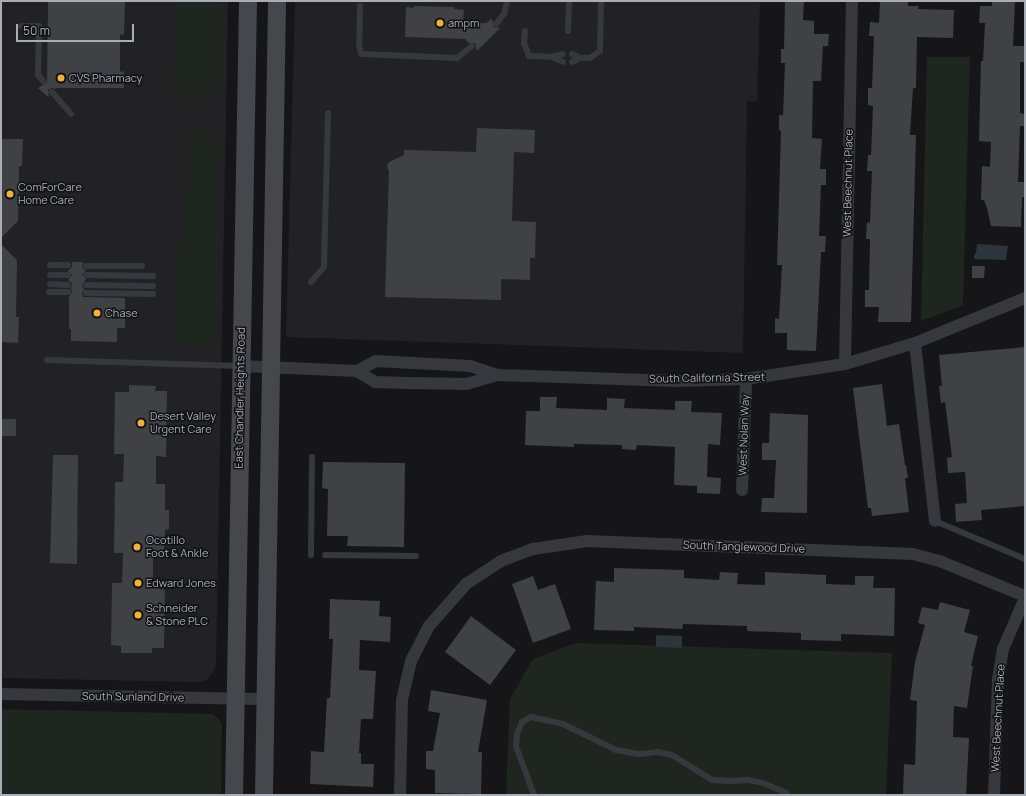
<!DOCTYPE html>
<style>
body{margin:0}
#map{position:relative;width:1026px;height:796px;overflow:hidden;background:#161618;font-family:Manrope,sans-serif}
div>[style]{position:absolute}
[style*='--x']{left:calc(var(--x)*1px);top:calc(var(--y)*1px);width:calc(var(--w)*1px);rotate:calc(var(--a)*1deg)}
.built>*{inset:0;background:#222225}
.green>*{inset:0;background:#1e261f}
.water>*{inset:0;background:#2c353c}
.building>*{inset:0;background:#404145}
.service>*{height:6px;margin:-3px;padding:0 3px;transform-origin:3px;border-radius:3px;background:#37383d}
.minor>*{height:12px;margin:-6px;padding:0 6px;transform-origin:6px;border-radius:6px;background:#37383d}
.secondary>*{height:18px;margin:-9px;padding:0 9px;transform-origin:9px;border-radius:9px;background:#45474d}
.dots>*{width:11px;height:11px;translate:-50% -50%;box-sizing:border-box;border:2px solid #111113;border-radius:50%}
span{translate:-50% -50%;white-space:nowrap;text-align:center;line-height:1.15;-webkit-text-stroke:3px #111113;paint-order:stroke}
.poi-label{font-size:11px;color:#a8adb8}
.left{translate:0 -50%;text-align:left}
.street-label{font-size:11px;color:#a8adb8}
.frame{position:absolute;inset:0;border:2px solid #a8adb8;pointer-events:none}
.scale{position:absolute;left:16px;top:24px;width:118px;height:18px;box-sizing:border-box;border:2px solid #a8adb8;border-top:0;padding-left:5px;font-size:12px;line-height:14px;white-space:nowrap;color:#a8adb8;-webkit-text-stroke:3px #111113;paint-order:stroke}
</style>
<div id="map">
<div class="built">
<i style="clip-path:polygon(1px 1px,228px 1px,216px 664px,212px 674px,205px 681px,197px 682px,1px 678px)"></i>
<i style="clip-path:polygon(295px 1px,760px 1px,757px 101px,747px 101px,743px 353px,286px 337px)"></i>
</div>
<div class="green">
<i style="clip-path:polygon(175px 1px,223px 1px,221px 86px,206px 97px,174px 95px)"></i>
<i style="clip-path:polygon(927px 57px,970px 57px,963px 305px,921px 321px)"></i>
<i style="clip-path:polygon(188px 132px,208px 133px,221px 154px,214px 170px,214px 219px,218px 235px,215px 336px,205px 347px,176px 346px,176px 252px,186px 239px)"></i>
<i style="clip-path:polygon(576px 643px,892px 653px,886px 795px,506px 795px,510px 699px,533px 659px)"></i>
<i style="clip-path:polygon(1px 709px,213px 714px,218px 718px,222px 724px,221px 795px,1px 795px)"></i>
</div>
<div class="water">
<i style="clip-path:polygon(977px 244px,1008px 246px,1006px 260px,974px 259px,974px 255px,976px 253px)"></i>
<i style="clip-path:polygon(656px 635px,682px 636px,682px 648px,656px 647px)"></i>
</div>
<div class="building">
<i style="clip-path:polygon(48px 1px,125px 1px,124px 34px,120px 35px,120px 72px,124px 71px,124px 88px,57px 88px,56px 89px,52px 88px,48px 90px,49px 96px,48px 97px,38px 88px,47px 82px)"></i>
<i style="clip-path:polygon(785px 1px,804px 1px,803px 20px,814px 21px,814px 34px,829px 34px,828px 46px,823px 46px,821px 81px,813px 81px,812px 138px,822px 139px,820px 169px,826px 169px,826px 185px,821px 185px,819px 236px,826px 236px,825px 252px,821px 252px,816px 351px,787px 350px,787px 333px,775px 333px,775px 318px,779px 319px,782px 265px,777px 265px,781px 131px,779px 130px,779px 115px,783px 115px,785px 63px,781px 63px,781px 49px,784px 49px)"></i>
<i style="clip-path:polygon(880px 1px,908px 1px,908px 6px,919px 6px,918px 9px,954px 10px,953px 38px,917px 37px,916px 88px,913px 88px,910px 135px,916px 135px,911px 322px,878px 322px,879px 307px,865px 307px,865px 290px,869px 290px,870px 239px,866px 239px,867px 222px,870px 223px,872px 171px,867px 171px,868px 155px,871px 155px,873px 106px,868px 105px,868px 88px,872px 88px,874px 36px,869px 36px,870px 22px,879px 23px)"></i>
<i style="clip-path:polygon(992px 1px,1015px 1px,1013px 46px,1025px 46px,1025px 62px,1020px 62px,1020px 113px,1025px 114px,1025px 126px,1020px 126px,1018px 182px,1025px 182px,1025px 197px,1022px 197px,1021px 227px,991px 226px,987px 208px,984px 200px,981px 200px,982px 166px,990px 167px,991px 142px,979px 141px,981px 61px,983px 61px,985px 23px,979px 23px,980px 6px,992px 6px)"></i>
<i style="clip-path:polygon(414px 6px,455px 7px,454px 9px,464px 10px,463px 23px,486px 23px,491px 19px,493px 21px,493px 27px,500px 28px,477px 51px,475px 43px,469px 43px,465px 39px,405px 37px,406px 7px,414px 8px)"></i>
<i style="clip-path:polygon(477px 128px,535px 130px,534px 153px,514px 152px,512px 221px,536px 222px,535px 258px,530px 258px,530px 280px,501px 279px,501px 300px,385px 297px,389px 172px,387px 166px,389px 162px,404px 155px,404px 150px,476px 152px)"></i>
<i style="clip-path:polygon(1px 139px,23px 139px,22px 166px,19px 166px,18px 221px,1px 238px)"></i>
<i style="clip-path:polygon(1px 244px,17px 260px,16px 317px,19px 317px,18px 343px,1px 342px)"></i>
<i style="clip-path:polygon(72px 262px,83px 262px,82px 268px,86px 270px,82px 275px,86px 279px,82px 285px,84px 289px,82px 293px,83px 297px,125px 298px,125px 328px,117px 328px,117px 342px,71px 341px,71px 329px,69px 329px,69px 298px,68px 298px,72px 292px,71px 288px,72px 283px,68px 280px,72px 275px,68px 271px,72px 267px)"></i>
<i style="clip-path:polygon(972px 266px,985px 266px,984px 278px,972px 278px)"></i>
<i style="clip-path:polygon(1025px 347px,1025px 506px,981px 510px,982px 520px,956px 522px,955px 504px,967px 503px,965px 472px,948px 473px,947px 458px,952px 457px,945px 402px,941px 403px,939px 386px,942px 386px,939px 355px)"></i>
<i style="clip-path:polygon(882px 384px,887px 426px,899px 424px,905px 465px,906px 465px,908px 478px,905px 478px,909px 512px,872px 516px,871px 508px,868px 508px,853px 388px)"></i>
<i style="clip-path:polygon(129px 385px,156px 386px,155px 391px,167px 391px,166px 457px,156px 456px,156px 484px,165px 484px,165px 510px,169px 510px,169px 529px,165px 530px,164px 558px,153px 558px,153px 583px,165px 583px,164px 648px,152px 648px,152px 653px,121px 653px,121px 646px,111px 645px,112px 583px,122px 583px,123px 553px,114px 553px,115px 482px,123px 482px,124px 454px,114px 454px,115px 392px,129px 392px)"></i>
<i style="clip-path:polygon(540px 397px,557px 397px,556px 408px,607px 410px,607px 398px,625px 399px,624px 408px,675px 410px,675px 401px,692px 401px,691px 412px,722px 413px,720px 445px,708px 444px,707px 477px,721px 478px,720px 494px,697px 493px,697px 486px,674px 485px,675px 447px,637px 445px,636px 450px,622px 449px,622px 445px,574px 444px,574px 447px,525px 445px,526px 411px,540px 411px)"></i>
<i style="clip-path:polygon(770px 413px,808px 415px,807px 513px,761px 512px,762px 498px,774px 498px,776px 460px,762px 460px,762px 443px,769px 443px)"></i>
<i style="clip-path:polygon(1px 419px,16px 419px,16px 436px,1px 436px)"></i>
<i style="clip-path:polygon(53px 455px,78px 455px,77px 564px,50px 563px)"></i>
<i style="clip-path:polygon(323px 462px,405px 463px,404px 547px,347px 546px,348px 536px,327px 536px,328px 489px,322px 488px)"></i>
<i style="clip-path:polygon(614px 568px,684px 570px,684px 578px,719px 580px,720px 572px,738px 573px,737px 584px,765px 585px,765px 572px,826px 575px,826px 584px,855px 585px,855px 576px,874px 576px,873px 588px,895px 588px,894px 636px,841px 634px,841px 641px,801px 640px,801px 633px,747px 631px,747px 626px,683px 624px,682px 629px,634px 627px,634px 631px,594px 630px,596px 581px,614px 582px)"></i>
<i style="clip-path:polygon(533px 576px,538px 590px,555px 584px,571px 629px,533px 643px,512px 584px)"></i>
<i style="clip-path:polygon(330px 599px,380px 601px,379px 616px,391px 617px,390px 642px,360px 640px,359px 670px,376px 671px,373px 719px,361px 719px,359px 753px,361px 753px,361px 764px,374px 764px,373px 787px,310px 784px,311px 751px,324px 752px,327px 698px,330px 698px,333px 639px,329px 639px)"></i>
<i style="clip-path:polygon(940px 602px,970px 610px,964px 632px,978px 636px,971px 666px,973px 666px,967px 708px,954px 706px,953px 737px,969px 738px,966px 795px,903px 795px,904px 764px,915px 765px,917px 701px,910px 700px,915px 662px,925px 625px,918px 623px,922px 607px,938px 610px)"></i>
<i style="clip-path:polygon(471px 616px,516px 650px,490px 685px,445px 652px)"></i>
<i style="clip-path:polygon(431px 690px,487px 700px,478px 752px,482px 752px,481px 794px,435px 793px,435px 770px,426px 769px,426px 751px,433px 751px,440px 713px,428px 711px)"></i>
</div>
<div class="service">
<i style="--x:360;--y:6;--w:39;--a:91"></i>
<i style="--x:359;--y:45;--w:9;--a:77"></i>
<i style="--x:361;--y:54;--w:96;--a:2.4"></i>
<i style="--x:457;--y:58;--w:19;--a:-39"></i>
<i style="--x:496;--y:24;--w:13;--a:-51"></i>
<i style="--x:504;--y:14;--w:13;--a:-77"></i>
<i style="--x:21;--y:26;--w:18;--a:0"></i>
<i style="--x:39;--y:26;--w:49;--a:91.2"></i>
<i style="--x:38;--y:75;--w:8;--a:50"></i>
<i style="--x:525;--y:31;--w:12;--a:95"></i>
<i style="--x:524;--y:43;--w:14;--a:69"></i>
<i style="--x:529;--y:56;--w:23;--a:2"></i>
<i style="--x:552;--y:57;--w:11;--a:-15"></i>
<i style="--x:568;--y:31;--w:30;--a:-88"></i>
<i style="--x:572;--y:54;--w:9;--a:27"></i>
<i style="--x:580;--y:58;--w:10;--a:0"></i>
<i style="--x:590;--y:58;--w:12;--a:-35"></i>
<i style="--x:600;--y:51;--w:50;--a:-88.9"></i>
<i style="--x:552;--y:57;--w:12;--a:24"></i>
<i style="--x:572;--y:62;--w:9;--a:-27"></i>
<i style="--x:52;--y:92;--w:29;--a:49"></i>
<i style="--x:50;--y:265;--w:18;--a:0"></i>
<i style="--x:86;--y:266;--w:56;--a:0"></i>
<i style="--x:50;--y:275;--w:18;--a:0"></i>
<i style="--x:86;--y:275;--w:67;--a:0.9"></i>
<i style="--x:311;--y:282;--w:20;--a:-49"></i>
<i style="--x:324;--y:267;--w:154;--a:-88.5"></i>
<i style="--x:50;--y:284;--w:18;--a:3"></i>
<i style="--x:86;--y:285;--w:67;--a:0.9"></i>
<i style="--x:49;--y:292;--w:19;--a:0"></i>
<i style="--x:86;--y:293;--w:67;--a:0.9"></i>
<i style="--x:47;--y:360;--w:193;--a:1.8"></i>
<i style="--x:935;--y:521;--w:98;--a:22.9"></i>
<i style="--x:311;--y:555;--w:98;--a:-89.4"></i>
<i style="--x:325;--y:555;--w:91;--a:0.6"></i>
<i style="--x:534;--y:795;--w:52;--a:-110.2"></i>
<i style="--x:516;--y:746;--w:12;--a:-85"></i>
<i style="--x:517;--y:734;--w:13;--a:-67"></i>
<i style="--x:522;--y:722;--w:10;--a:-29"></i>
<i style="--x:531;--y:717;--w:33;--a:12"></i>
<i style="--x:563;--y:724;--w:59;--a:26.1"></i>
<i style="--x:616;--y:750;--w:23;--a:10"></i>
<i style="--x:639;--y:754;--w:18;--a:-6"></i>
<i style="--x:657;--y:752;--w:15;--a:11"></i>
<i style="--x:672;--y:755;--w:47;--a:32"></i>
<i style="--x:712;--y:780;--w:18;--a:3"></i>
<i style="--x:730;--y:781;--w:18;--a:-3"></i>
<i style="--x:748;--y:780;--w:15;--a:11"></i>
<i style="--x:763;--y:783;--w:25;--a:23"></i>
<i style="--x:786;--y:793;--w:2;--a:63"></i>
</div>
<div class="minor">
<i style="--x:915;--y:343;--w:179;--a:83.6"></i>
<i style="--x:845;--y:364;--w:363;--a:-88.9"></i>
<i style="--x:240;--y:366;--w:117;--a:2.4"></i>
<i style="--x:357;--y:371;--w:21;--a:31"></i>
<i style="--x:375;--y:382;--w:38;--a:2"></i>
<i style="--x:413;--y:383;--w:54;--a:1.1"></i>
<i style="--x:467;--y:384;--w:31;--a:-17"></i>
<i style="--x:497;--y:375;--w:179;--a:1.9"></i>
<i style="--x:676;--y:381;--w:70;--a:-1.6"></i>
<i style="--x:746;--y:379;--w:100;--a:-8.6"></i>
<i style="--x:845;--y:364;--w:73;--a:-16.7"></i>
<i style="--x:915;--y:343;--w:119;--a:-22.2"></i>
<i style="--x:357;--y:371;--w:21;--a:-28"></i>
<i style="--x:376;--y:361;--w:94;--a:3"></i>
<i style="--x:470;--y:366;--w:28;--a:18"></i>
<i style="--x:742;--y:490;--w:111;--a:-87.9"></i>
<i style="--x:1;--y:694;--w:264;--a:1.1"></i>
<i style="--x:400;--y:795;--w:95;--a:-88.8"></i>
<i style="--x:402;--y:700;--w:40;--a:-77"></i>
<i style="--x:411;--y:661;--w:39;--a:-63"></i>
<i style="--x:429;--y:626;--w:56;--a:-48.6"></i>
<i style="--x:466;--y:584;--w:42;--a:-33.3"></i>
<i style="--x:501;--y:561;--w:34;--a:-21"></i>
<i style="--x:533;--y:549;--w:55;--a:-8.4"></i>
<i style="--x:587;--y:541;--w:326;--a:2.3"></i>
<i style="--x:913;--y:554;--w:30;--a:15"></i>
<i style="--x:942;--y:562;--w:90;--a:22.3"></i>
<i style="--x:994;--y:795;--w:115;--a:-88"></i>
<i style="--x:998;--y:680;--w:31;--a:-81"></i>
<i style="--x:1003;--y:649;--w:56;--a:-66.7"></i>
</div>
<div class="secondary">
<i style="--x:234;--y:795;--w:794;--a:-88.99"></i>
<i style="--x:264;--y:795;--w:794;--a:-89.06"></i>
</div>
<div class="dots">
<i style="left:440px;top:23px;background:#f2b134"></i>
<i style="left:61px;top:78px;background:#f2b134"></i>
<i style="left:10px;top:194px;background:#f2b134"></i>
<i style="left:97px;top:313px;background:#f2b134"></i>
<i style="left:141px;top:423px;background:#f2b134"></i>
<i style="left:137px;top:547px;background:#f2b134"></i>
<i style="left:138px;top:583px;background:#f2b134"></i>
<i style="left:138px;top:615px;background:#f2b134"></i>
</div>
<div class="poi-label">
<span class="left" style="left:448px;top:23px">ampm</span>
<span class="left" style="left:69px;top:78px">CVS Pharmacy</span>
<span class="left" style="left:18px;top:194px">ComForCare<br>Home Care</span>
<span class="left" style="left:105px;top:313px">Chase</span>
<span class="left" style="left:150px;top:423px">Desert Valley<br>Urgent Care</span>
<span class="left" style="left:146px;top:547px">Ocotillo<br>Foot &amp; Ankle</span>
<span class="left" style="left:146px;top:583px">Edward Jones</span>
<span class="left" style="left:146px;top:615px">Schneider<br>&amp; Stone PLC</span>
</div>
<div class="street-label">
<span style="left:848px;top:183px;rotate:-89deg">West Beechnut Place</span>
<span style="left:707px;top:378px;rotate:-1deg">South California Street</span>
<span style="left:240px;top:398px;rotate:-89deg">East Chandler Heights Road</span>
<span style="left:744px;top:435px;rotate:-88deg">West Nolan Way</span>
<span style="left:744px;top:547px;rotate:2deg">South Tanglewood Drive</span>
<span style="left:133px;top:697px;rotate:1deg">South Sunland Drive</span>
<span style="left:998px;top:718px;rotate:-87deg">West Beechnut Place</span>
</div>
<div class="frame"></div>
<div class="scale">50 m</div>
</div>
